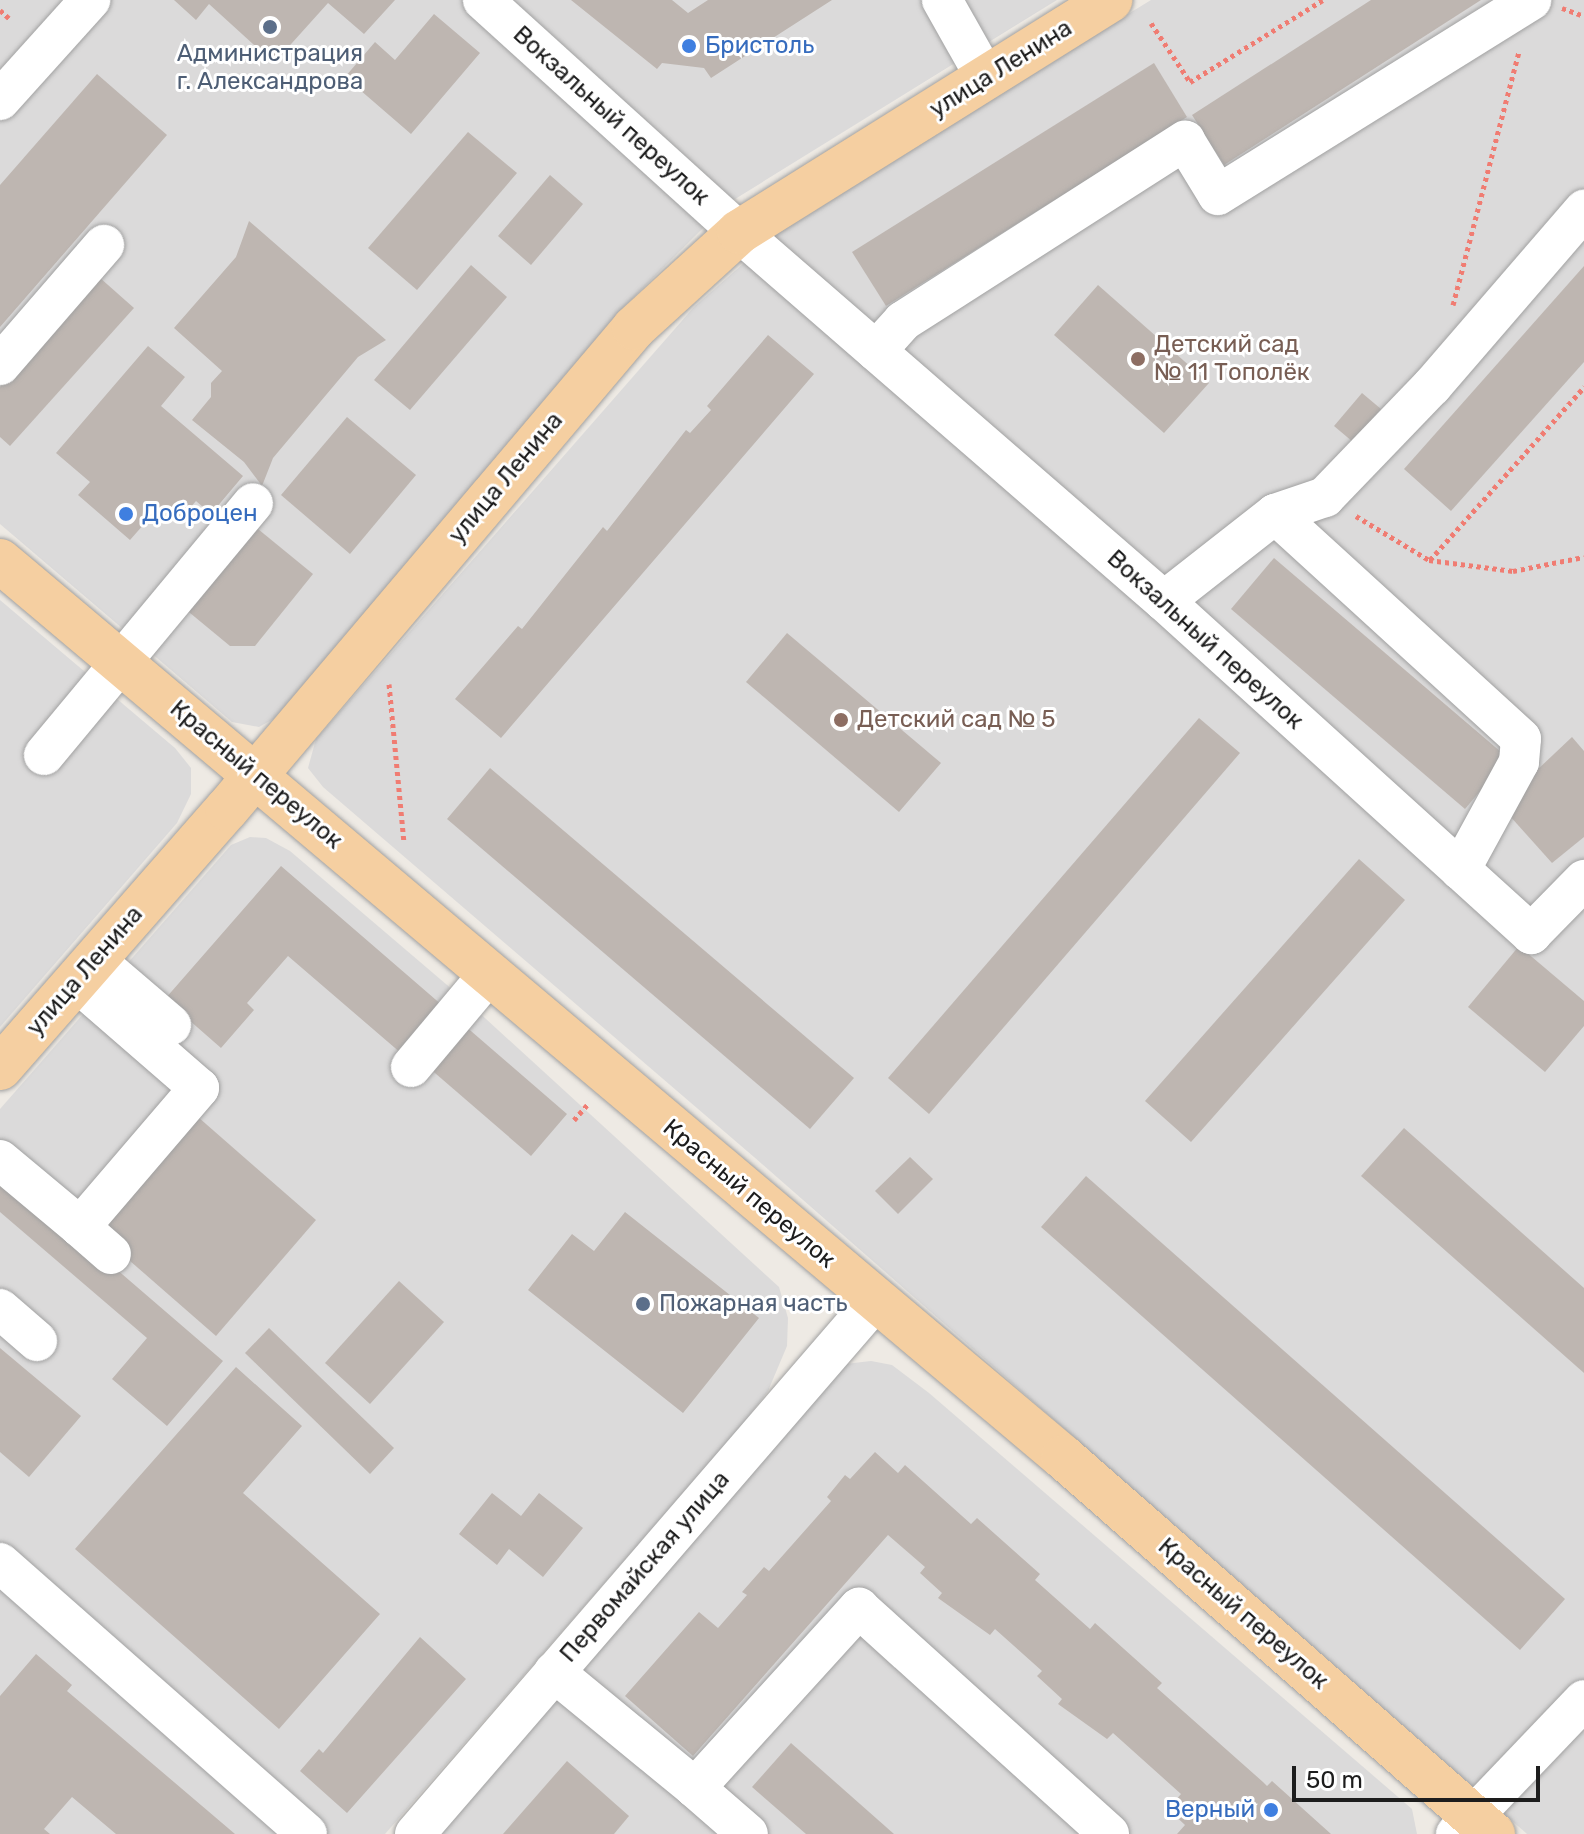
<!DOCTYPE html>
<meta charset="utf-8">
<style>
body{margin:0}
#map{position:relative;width:1584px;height:1834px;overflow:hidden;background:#eeeae4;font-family:Rubik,sans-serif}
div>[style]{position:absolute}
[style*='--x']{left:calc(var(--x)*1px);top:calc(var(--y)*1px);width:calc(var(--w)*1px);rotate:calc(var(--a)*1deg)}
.residential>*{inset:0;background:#dbdada}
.building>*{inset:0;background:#beb6b1}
.path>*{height:5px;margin-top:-2.5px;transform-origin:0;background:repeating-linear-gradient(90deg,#f07c72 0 4px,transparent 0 8px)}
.roads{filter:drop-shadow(0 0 2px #a1a1a1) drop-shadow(0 0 2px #a1a1a1)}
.minor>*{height:40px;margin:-20px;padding:0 20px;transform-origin:20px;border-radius:20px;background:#fff}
.major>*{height:44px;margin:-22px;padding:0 22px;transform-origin:22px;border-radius:22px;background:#f5cfa1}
.dots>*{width:22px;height:22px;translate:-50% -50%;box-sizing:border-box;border:4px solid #fff;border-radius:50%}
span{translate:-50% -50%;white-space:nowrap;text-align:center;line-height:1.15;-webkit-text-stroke:6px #fff;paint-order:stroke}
.shop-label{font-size:24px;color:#366cbe}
.left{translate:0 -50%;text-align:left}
.right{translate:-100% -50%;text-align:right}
.service-label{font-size:24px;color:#4e5e75}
.street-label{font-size:24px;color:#1d1d1d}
.education-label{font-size:24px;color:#785e54}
.scale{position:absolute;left:1292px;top:1766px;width:248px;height:36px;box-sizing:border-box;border:4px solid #1d1d1d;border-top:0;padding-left:10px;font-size:24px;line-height:28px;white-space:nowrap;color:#1d1d1d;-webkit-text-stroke:6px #fff;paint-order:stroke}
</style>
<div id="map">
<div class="residential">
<i style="clip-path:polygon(0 0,1057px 0,727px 204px,617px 314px,277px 717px,259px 727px,232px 722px,0 524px)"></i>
<i style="clip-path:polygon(1151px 0,1584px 0,1584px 1834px,1527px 1834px,754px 1157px,323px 787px,308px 768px,316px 739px,694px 307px,794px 219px)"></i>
<i style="clip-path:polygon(0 600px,175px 748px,191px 768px,191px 794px,177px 823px,0 1027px)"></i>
<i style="clip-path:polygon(250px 837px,266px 838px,290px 851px,474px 1008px,779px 1287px,788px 1318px,787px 1346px,768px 1391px,740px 1428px,385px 1834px,0 1834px,0 1109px,231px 845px)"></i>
<i style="clip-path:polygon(871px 1361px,892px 1365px,929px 1393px,1412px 1809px,1417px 1834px,427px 1834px,845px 1364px)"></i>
</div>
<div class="building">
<i style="clip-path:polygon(174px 0,395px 0,364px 34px,328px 3px,274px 63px,209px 4px,196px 20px)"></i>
<i style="clip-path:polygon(571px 0,672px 0,688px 13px,708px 0,832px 0,711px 78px,704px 68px,662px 63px,657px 69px)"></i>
<i style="clip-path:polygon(1371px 0,1481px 0,1224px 165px,1192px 115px)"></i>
<i style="clip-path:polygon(434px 14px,480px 53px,411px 134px,345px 77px,375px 42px,395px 60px)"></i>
<i style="clip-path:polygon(1154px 63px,1187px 117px,886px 306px,852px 252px)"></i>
<i style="clip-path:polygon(97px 74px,167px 135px,0 327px,0 185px)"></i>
<i style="clip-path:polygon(468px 132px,517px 173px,417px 290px,368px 248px)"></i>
<i style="clip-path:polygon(550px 175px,583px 204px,531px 265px,498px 236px)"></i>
<i style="clip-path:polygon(249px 221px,386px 340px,358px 357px,273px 458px,262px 486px,244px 462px,192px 420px,211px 397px,211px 383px,222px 371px,174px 328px,236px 257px)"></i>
<i style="clip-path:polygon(471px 265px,507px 297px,410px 410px,374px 380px)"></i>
<i style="clip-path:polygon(1584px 266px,1584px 362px,1451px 511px,1404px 469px)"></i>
<i style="clip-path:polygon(99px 277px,134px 308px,10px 446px,0 437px,0 387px)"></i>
<i style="clip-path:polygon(1098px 285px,1209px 383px,1164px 433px,1054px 335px)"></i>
<i style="clip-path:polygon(768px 335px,814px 374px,501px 738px,455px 699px,518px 626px,522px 629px,603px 527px,607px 531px,686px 430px,690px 433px,711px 410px,707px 406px)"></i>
<i style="clip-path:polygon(148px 346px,185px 377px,161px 406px,243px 476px,211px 514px,196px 501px,177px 523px,159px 507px,130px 540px,78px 495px,90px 482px,56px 453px)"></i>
<i style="clip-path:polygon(1362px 393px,1381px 409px,1353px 442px,1334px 426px)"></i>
<i style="clip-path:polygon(347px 417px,416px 475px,350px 554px,281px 495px)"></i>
<i style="clip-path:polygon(253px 525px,313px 574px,255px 646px,230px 646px,184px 608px)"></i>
<i style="clip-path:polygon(1274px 558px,1508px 758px,1465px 809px,1231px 609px)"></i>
<i style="clip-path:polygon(787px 633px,941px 763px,899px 812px,746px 682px)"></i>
<i style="clip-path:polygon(1199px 718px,1240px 753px,929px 1114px,888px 1078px)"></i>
<i style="clip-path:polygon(1572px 737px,1584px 751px,1584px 837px,1552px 863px,1500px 805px)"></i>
<i style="clip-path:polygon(490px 768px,854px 1078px,810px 1129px,447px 819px)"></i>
<i style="clip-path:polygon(1359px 859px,1405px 900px,1191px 1142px,1145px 1101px)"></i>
<i style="clip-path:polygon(281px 866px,443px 1006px,402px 1054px,288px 956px,247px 1003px,254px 1010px,221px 1048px,165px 999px)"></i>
<i style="clip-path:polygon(1519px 946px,1584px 1001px,1584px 1026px,1545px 1072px,1468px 1007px)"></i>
<i style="clip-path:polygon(464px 1025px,567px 1114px,531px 1156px,428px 1067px)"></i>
<i style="clip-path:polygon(198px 1117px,316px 1220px,216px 1336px,98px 1233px)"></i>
<i style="clip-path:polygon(1404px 1128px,1584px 1288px,1584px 1373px,1361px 1176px)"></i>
<i style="clip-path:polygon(910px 1157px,933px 1179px,898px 1214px,875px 1191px)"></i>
<i style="clip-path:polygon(0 1169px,223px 1361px,167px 1426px,112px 1379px,147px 1338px,0 1212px)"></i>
<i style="clip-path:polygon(1086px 1176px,1565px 1599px,1520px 1650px,1041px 1227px)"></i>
<i style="clip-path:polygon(625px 1212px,759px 1318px,683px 1413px,528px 1290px,572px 1234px,594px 1251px)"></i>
<i style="clip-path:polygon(399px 1281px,444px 1322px,370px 1404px,325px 1363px)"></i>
<i style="clip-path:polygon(269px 1328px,394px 1448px,370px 1474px,245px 1353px)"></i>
<i style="clip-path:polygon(0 1348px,81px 1416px,29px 1477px,0 1452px)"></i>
<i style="clip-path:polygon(236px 1367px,302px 1426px,243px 1493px,380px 1614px,279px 1729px,75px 1549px)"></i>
<i style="clip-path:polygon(875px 1452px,898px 1473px,905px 1465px,971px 1524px,977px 1518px,1040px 1574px,1035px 1580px,1090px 1629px,1095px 1623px,1162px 1683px,1157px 1688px,1263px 1782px,1267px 1786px,1272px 1781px,1331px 1834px,1177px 1834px,1185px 1825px,1168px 1809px,1181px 1794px,1113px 1733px,1107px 1739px,1058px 1704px,1062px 1699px,1037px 1676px,1042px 1671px,995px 1629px,990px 1635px,938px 1598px,942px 1593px,920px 1573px,925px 1567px,888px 1535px,693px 1756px,625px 1696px,699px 1612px,718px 1628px,747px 1595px,742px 1592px,764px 1567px,769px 1571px,831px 1501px,827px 1497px,845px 1475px,850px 1479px)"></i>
<i style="clip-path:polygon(492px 1493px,521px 1516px,539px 1493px,583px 1528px,543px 1577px,509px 1549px,497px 1565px,459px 1534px)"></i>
<i style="clip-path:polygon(420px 1637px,466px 1679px,347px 1813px,300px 1771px,319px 1749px,323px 1753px)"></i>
<i style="clip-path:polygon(36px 1654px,72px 1685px,67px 1691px,235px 1834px,116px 1834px,72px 1797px,44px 1829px,50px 1834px,0 1834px,0 1696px)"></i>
<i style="clip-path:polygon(791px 1743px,894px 1834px,806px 1834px,752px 1787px)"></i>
<i style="clip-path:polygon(567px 1761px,629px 1816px,614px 1834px,503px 1834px)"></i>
</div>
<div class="path">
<i style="--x:1562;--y:8;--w:23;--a:20"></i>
<i style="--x:0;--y:10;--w:12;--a:42"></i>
<i style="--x:1151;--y:23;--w:71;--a:56.5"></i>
<i style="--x:1190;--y:82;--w:156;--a:-31.7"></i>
<i style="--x:1453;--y:305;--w:262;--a:-75.4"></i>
<i style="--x:1356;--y:516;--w:85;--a:31.1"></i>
<i style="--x:1429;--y:560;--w:85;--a:7.5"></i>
<i style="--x:1513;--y:571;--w:72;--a:-11.2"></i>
<i style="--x:1430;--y:560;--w:232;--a:-48.3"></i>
<i style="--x:389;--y:684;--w:159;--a:84.6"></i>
<i style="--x:574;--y:1120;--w:20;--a:-49"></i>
</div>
<div class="roads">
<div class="minor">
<i style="--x:483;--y:0;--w:345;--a:42.2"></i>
<i style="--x:739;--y:232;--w:563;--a:40.97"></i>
<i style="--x:1164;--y:601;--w:496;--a:42.2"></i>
<i style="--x:1531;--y:934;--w:76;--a:-45.5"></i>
<i style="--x:942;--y:0;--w:90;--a:60.6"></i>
<i style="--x:0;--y:100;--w:135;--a:-48"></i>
<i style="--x:876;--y:351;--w:40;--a:-48"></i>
<i style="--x:903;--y:321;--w:335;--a:-32.6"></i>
<i style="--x:1185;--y:141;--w:63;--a:58.6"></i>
<i style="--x:1218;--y:195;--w:369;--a:-31.9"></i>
<i style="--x:0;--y:365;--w:159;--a:-49.1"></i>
<i style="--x:1275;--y:514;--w:333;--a:42.4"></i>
<i style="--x:1521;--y:739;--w:23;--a:95"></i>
<i style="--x:1519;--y:762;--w:123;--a:118.6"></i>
<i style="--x:1164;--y:601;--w:141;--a:-38.1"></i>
<i style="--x:1275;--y:514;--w:53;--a:-18.8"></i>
<i style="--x:1325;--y:497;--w:154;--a:-46.1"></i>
<i style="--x:1432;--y:386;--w:233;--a:-49.2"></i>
<i style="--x:44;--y:755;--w:327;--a:-50.3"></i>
<i style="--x:95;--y:960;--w:100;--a:40.5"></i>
<i style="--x:411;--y:1067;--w:123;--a:-50"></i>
<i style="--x:0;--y:1160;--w:104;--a:39.9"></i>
<i style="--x:80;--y:1227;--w:183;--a:-49.4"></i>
<i style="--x:199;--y:1088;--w:163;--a:-139"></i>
<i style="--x:80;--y:1227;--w:41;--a:41.1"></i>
<i style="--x:0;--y:1309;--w:49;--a:40.9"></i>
<i style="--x:0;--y:1563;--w:409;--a:41.4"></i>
<i style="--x:554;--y:1672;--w:183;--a:39.4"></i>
<i style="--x:695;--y:1788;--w:244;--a:-47.7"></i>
<i style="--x:859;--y:1608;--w:337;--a:42.1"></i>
<i style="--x:695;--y:1788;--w:70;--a:41"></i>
<i style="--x:415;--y:1834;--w:704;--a:-49.2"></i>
<i style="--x:1456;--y:1834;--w:185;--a:-46.3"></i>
</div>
<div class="major">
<i style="--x:0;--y:561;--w:1390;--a:40.13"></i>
<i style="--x:1063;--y:1457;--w:572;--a:41.24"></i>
<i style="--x:0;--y:1068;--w:344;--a:-48.8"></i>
<i style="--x:227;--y:809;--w:630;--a:-49.76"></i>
<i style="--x:634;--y:328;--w:142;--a:-42.4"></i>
<i style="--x:739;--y:232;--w:438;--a:-32"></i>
</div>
</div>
<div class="dots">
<i style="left:270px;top:27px;background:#5c6f8a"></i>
<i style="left:689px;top:46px;background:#3f7fe0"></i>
<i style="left:1138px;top:359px;background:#8d6e63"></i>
<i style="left:126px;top:514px;background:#3f7fe0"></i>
<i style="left:841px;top:720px;background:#8d6e63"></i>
<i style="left:643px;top:1304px;background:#5c6f8a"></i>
<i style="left:1271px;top:1810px;background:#3f7fe0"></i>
</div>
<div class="shop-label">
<span class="left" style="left:705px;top:46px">Бристоль</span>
<span class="left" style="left:142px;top:514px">Доброцен</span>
<span class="right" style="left:1255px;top:1810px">Верный</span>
</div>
<div class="service-label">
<span style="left:270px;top:68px">Администрация<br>г. Александрова</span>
<span class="left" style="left:659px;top:1304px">Пожарная часть</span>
</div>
<div class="street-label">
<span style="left:1001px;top:69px;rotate:-32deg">улица Ленина</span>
<span style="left:611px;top:116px;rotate:42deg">Вокзальный переулок</span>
<span style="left:506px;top:478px;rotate:-50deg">улица Ленина</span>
<span style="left:1205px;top:640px;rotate:42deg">Вокзальный переулок</span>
<span style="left:256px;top:775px;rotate:40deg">Красный переулок</span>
<span style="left:85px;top:971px;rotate:-49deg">улица Ленина</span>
<span style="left:749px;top:1194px;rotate:40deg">Красный переулок</span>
<span style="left:645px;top:1567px;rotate:-49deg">Первомайская улица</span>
<span style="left:1243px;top:1614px;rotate:41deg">Красный переулок</span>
</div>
<div class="education-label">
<span class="left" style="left:1154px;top:359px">Детский сад<br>№ 11 Тополёк</span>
<span class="left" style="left:857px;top:720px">Детский сад № 5</span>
</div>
<div class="scale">50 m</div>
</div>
